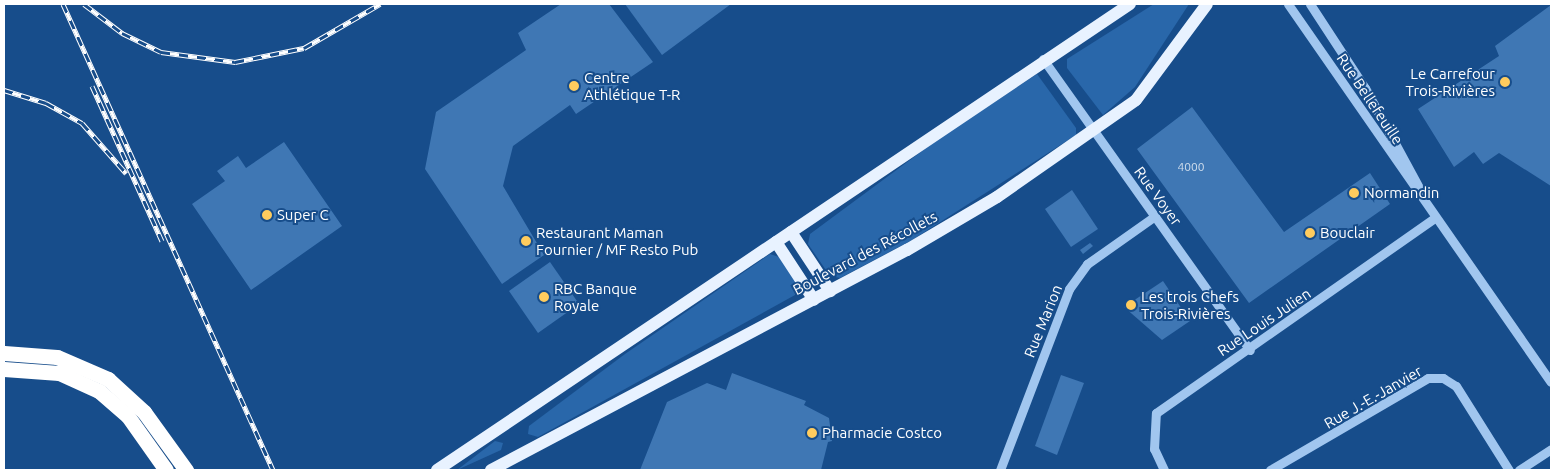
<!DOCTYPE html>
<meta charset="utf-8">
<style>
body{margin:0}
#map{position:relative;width:1555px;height:474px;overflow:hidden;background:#174d8b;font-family:Ubuntu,sans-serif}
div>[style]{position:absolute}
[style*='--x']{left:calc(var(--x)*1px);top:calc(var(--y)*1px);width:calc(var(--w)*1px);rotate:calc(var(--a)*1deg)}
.green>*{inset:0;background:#2967aa}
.building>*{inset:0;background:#3f77b4}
.minor>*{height:9px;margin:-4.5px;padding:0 4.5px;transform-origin:4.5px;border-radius:4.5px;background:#a1c6ef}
.major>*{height:12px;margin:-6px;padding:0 6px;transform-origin:6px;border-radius:6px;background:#e8f2ff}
.highway>*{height:15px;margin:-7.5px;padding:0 7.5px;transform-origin:7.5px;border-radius:7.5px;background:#fff}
.rail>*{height:5px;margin-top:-2.5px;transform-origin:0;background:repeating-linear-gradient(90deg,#174d8b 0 9px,#fff 0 18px);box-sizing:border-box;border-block:1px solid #fff}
.dots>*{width:14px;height:14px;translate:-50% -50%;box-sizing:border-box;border:2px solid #174d8b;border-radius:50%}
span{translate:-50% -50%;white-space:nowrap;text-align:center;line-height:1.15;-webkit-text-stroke:4px #174d8b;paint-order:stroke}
.number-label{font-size:12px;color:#cfddec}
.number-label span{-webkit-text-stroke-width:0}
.poi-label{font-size:15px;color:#fff}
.right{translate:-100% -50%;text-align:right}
.left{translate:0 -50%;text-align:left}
.street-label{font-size:15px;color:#fff}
.frame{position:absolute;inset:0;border:5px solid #fff;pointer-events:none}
</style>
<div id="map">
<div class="green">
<i style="clip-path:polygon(1154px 4px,1189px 4px,1135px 87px,1103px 115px,1067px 68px,1067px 59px)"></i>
<i style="clip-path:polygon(1037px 74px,1076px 128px,1076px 135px,912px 240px,840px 278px,830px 276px,808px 244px,810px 234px,937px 140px)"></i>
<i style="clip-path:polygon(770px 254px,779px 257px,798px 286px,795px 295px,538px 437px,528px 434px,529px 426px,625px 354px)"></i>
<i style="clip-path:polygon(495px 441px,503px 443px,501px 450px,457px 470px)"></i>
</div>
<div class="building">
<i style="clip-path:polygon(561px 4px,609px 4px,653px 62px,576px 114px,570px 105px,513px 146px,503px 186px,544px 255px,502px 284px,425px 169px,436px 112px,526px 50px,518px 33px)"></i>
<i style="clip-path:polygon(625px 4px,731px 4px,662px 55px)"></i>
<i style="clip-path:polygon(1551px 5px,1551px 186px,1499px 153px,1483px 164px,1474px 152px,1454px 167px,1418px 109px,1499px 56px,1495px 46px)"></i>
<i style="clip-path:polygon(1192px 107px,1284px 232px,1370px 173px,1390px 204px,1249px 303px,1137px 149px)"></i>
<i style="clip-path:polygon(284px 142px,342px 226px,251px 290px,192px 204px,225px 181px,217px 171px,238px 156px,246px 168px)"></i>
<i style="clip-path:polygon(1072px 190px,1098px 229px,1071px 247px,1045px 209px)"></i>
<i style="clip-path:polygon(1090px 243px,1093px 246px,1083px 254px,1080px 250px)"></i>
<i style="clip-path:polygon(550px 262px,579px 304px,538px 333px,509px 291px)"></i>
<i style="clip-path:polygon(1163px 281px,1190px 321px,1162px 340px,1124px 307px)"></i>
<i style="clip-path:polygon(732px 373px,806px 401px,804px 405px,829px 418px,832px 441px,828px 442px,821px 470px,640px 470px,667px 402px,707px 383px,726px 390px)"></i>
<i style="clip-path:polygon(1061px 375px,1084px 383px,1057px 455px,1035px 446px)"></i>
</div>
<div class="minor">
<i style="--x:1288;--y:4;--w:460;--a:55.2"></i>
<i style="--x:1310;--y:4;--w:100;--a:56.8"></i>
<i style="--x:1365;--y:88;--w:117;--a:61.5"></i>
<i style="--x:1043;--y:59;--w:357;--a:54.6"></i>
<i style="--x:1000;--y:470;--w:194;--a:-69.1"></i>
<i style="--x:1069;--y:289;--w:31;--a:-54"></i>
<i style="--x:1087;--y:264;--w:83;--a:-35.2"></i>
<i style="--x:1164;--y:470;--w:23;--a:-115"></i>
<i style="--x:1154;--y:449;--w:36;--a:-87"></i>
<i style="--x:1156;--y:413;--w:340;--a:-35"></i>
<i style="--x:1270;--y:470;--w:183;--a:-30.2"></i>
<i style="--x:1428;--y:378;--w:15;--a:0"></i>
<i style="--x:1443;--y:378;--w:15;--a:32"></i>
<i style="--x:1456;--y:386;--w:99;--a:57.8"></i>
<i style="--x:1519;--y:470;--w:38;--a:-33"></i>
</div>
<div class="major">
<i style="--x:791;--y:232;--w:71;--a:56.5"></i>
<i style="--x:776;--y:242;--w:69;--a:56.8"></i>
<i style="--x:437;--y:470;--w:835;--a:-33.92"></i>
<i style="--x:491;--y:470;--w:471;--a:-27.9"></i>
<i style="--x:907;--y:250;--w:104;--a:-30.5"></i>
<i style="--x:997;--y:197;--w:169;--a:-34.9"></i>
<i style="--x:1136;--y:100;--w:119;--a:-53.5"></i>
</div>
<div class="highway">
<i style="--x:4;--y:353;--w:53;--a:4.3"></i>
<i style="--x:57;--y:357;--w:56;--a:23.3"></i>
<i style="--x:108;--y:379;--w:49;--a:42.5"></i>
<i style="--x:144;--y:412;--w:72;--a:54.1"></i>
<i style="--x:4;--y:369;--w:55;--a:4.2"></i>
<i style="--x:59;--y:373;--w:44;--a:24.2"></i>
<i style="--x:99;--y:391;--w:37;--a:41"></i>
<i style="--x:127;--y:415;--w:67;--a:54.7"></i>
</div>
<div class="rail">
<i style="--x:63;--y:4;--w:511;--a:65.74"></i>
<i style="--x:84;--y:4;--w:48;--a:37.3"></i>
<i style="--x:122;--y:33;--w:43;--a:26"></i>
<i style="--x:161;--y:52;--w:75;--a:7.7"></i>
<i style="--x:235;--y:62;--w:70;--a:-11.5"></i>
<i style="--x:304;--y:48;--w:88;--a:-30.1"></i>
<i style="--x:92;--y:86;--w:170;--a:65.7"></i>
<i style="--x:4;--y:90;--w:44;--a:17.2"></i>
<i style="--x:46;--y:103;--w:41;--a:29.1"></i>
<i style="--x:82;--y:123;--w:67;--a:48.7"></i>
</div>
<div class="dots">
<i style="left:1505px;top:82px;background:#ffcc5e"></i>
<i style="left:574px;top:86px;background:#ffcc5e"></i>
<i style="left:1354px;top:193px;background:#ffcc5e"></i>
<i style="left:267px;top:215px;background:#ffcc5e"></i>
<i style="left:1310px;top:233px;background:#ffcc5e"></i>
<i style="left:526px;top:241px;background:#ffcc5e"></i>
<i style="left:544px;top:297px;background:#ffcc5e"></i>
<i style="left:1131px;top:305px;background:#ffcc5e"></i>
<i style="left:812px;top:433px;background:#ffcc5e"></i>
</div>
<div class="number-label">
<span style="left:1191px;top:167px">4000</span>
</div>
<div class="poi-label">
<span class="right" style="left:1495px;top:82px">Le Carrefour<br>Trois-Rivières</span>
<span class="left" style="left:584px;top:86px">Centre<br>Athlétique T-R</span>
<span class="left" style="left:1364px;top:193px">Normandin</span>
<span class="left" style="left:277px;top:215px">Super C</span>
<span class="left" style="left:536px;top:241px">Restaurant Maman<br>Fournier / MF Resto Pub</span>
<span class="left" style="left:1320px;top:233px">Bouclair</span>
<span class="left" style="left:554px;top:297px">RBC Banque<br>Royale</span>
<span class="left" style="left:1141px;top:305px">Les trois Chefs<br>Trois-Rivières</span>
<span class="left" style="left:822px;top:433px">Pharmacie Costco</span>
</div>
<div class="street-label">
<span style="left:1370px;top:99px;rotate:56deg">Rue Bellefeuille</span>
<span style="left:1158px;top:196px;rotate:54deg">Rue Voyer</span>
<span style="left:865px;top:253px;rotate:-28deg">Boulevard des Récollets</span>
<span style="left:1043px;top:321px;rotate:-68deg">Rue Marion</span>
<span style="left:1264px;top:322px;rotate:-34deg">Rue Louis Julien</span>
<span style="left:1373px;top:397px;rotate:-30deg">Rue J.-E.-Janvier</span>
</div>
<div class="frame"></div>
</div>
